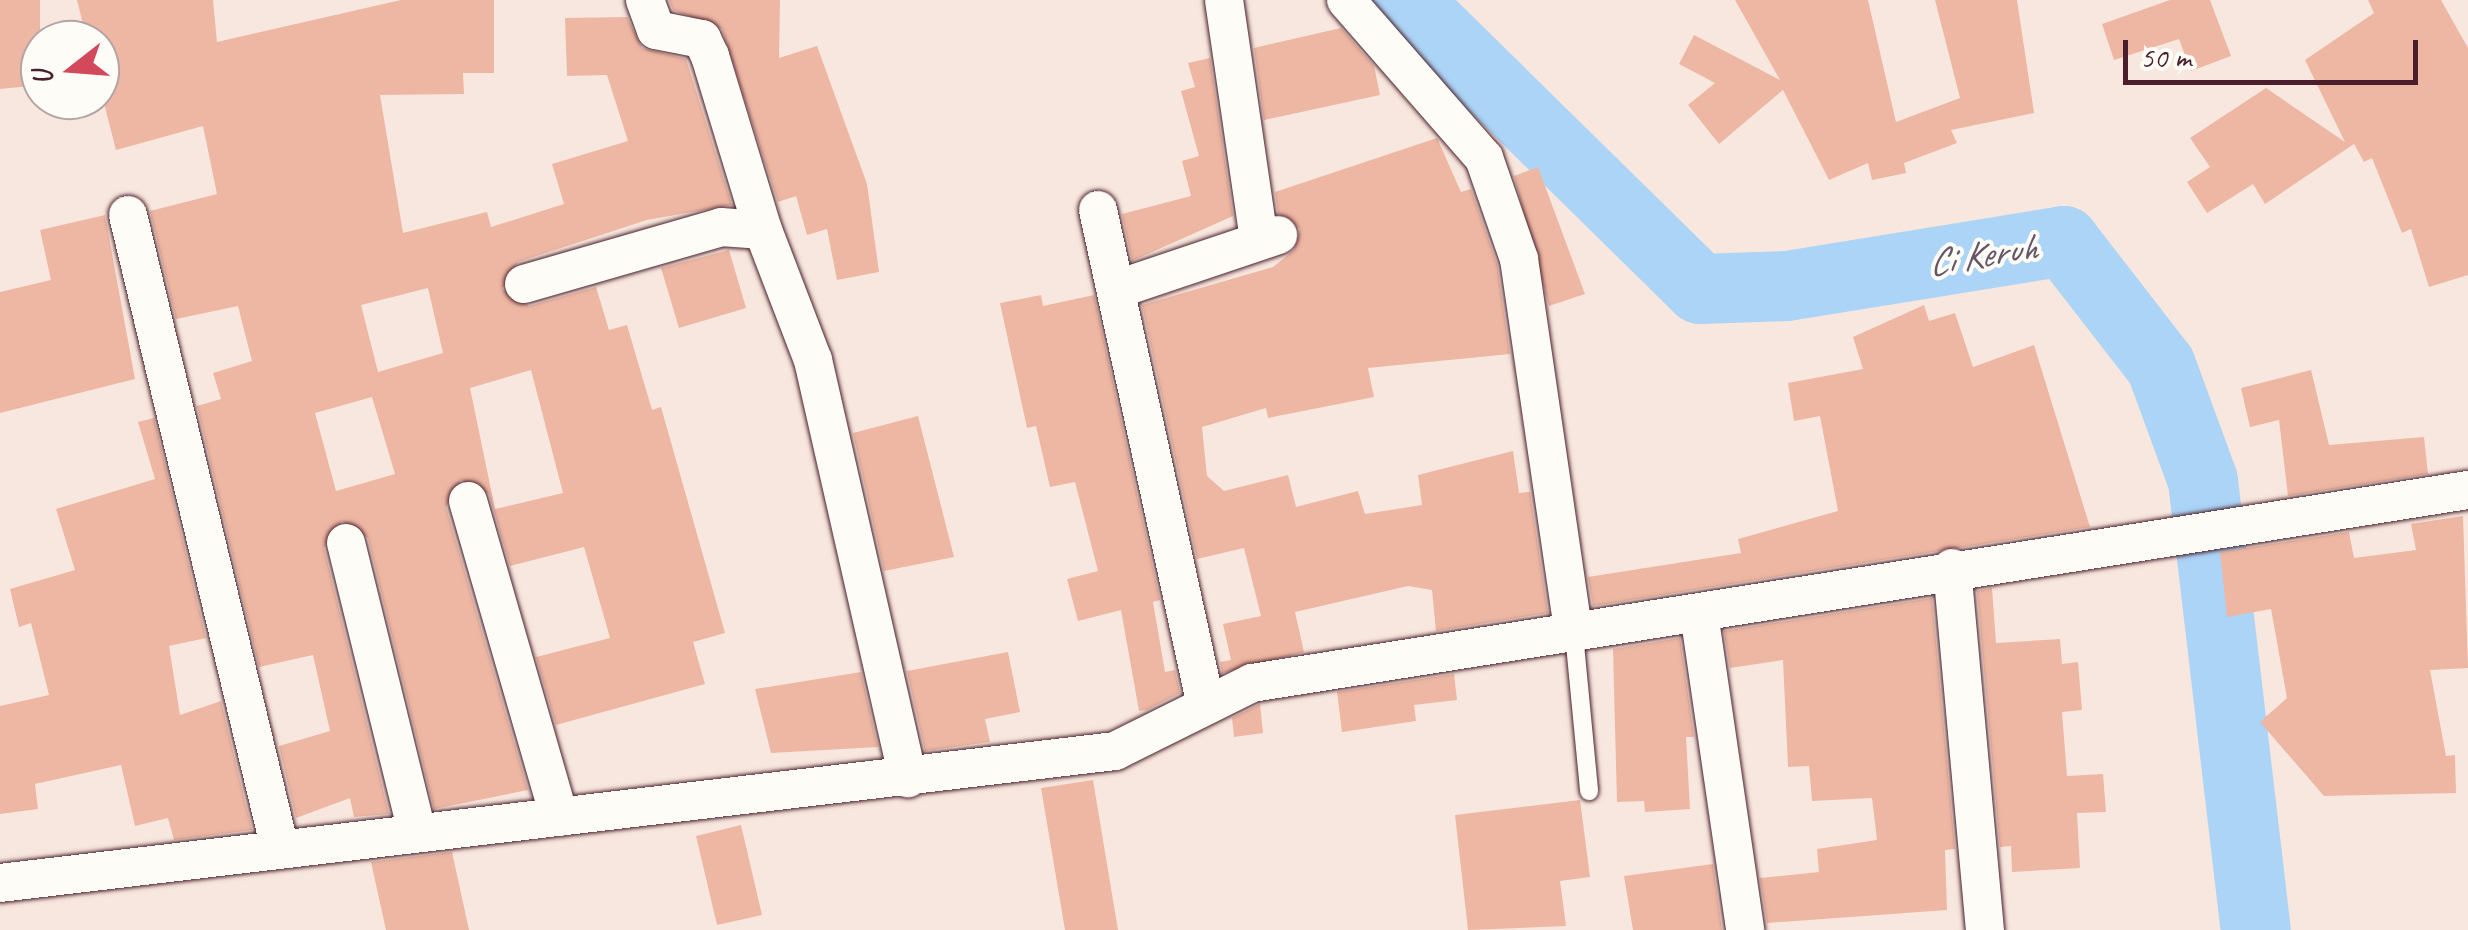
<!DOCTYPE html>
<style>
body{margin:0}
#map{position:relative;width:2468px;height:930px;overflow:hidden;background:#f8e7de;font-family:Caveat,sans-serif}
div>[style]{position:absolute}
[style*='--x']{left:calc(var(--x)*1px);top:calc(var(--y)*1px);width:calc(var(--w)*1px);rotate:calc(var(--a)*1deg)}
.river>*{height:70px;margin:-35px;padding:0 35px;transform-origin:35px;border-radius:35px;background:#abd4f6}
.building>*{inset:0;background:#eeb7a3}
.roads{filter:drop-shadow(0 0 2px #4a1f2b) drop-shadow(0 0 2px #4a1f2b)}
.lane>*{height:18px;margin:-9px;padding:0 9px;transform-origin:9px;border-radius:9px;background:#fdfcf7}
.street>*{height:38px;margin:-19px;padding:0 19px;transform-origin:19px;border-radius:19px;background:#fdfcf7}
span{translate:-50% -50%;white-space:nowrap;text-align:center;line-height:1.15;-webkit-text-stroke:8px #fdfcf7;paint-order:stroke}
.water-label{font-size:38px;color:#675568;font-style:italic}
.north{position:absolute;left:20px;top:20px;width:100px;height:100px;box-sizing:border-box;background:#fdfcf7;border:2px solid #b5a4a5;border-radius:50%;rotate:253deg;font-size:28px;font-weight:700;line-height:40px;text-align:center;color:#4a1f2b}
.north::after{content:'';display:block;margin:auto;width:35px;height:45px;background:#d1495b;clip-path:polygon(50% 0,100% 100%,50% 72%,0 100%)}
.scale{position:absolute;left:2123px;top:40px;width:295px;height:45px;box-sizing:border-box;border:5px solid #4a1f2b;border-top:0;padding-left:12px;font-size:30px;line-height:35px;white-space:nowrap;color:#4a1f2b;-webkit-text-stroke:8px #fdfcf7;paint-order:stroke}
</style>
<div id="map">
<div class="river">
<i style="--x:1406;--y:0;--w:412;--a:44.5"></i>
<i style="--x:1700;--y:289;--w:87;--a:-2"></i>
<i style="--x:1787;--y:286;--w:281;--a:-9.2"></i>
<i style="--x:2064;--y:241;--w:158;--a:52.2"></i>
<i style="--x:2161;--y:366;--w:122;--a:69.9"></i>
<i style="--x:2203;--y:481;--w:452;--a:83.3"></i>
</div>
<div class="building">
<i style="clip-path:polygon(0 0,40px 0,40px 85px,0 89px)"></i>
<i style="clip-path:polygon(evenodd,77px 0,213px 0,217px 42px,401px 0,494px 0,494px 73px,463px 73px,464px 94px,380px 95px,403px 233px,487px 212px,491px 227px,564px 204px,552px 164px,628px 141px,607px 75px,567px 76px,565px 18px,627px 17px,642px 48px,686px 59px,732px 205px,647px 220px,518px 262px,502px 289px,529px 306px,596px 287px,609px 330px,627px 325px,652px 410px,661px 407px,725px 633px,693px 642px,705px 684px,556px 725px,536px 657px,610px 638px,584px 547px,510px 566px,489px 494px,461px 480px,446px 507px,528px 790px,434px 809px,368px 538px,342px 521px,324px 548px,389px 814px,354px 817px,350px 798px,296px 818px,279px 746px,330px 731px,313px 655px,259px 667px,197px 406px,221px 399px,213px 373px,252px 361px,238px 306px,176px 319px,150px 211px,217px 194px,203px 126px,116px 150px,100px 88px,100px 40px,87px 40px,77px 0,428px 288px,443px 353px,378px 372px,361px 305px,428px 288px,77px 0,531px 370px,563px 493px,495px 509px,470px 388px,531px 370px,77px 0,372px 397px,395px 474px,336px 491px,315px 413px,372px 397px)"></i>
<i style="clip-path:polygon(669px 0,780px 0,779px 58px,817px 46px,867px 184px,879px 272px,837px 280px,827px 229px,807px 235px,796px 196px,778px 202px,722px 29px,673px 10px)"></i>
<i style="clip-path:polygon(1735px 0,1868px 0,1896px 122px,1960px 98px,1935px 0,2017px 0,2034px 113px,1951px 130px,1957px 143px,1904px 163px,1906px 173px,1872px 180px,1868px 163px,1829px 180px,1783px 90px,1719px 144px,1688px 105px,1715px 83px,1679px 64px,1694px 35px,1780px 80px)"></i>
<i style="clip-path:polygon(2170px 0,2210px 0,2231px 56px,2191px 71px,2179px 39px,2114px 60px,2102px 24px)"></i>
<i style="clip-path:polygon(2368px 0,2441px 0,2468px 48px,2468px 275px,2429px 287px,2411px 229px,2402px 233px,2372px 158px,2364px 162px,2354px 144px,2265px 204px,2253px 184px,2207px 213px,2187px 182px,2210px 167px,2190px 138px,2266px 88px,2345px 142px,2305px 60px,2374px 13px)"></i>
<i style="clip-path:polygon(1341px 28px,1374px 66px,1380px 95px,1264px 120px,1254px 48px)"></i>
<i style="clip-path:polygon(1210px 58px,1233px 216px,1132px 261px,1122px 214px,1191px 196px,1182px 161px,1199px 156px,1181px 91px,1195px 87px,1188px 63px)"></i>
<i style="clip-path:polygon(1437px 138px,1461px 192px,1471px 189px,1497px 264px,1510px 354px,1368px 368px,1374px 397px,1268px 418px,1266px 408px,1202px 427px,1207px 476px,1224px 491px,1288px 475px,1296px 507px,1358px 491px,1365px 514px,1422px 505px,1418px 475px,1513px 451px,1519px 493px,1530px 492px,1548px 613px,1436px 631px,1432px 590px,1408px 586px,1295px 612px,1304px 652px,1222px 673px,1220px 662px,1231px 660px,1223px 624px,1261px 616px,1244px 548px,1197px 559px,1142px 305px,1273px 267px,1294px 250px,1300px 229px,1278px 213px,1275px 192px)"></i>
<i style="clip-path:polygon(1538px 167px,1585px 294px,1549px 306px,1514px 176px)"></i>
<i style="clip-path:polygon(105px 215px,135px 379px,0 413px,0 292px,51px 280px,40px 230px)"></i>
<i style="clip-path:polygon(729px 250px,746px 308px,679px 328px,661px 268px)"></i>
<i style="clip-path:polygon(1041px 295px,1043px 306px,1094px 295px,1160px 600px,1153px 602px,1165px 672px,1175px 670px,1180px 693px,1147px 710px,1139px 711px,1121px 610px,1078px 621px,1067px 579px,1098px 571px,1075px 482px,1050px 487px,1036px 426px,1027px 428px,1000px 303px)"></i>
<i style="clip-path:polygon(1924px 305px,1929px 321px,1955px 313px,1973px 367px,2034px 345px,2090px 527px,1593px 606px,1588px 577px,1741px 553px,1738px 539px,1838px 511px,1820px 416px,1794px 421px,1788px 383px,1863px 369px,1853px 337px)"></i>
<i style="clip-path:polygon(2311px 370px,2329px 445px,2424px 437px,2428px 474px,2288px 496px,2279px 420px,2250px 427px,2241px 388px)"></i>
<i style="clip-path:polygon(918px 416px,954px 557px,884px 571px,853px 433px)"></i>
<i style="clip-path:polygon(154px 418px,206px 638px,169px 646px,180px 715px,221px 701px,252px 830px,174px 840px,168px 818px,135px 826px,121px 765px,35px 784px,38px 809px,0 814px,0 706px,49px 695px,31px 623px,19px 627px,10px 589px,75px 570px,56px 509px,155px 479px,138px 422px)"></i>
<i style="clip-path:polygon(2463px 516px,2468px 668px,2430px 670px,2446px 756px,2455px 755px,2456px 793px,2324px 796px,2260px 722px,2287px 698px,2271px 609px,2227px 617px,2220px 552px,2349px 532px,2354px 558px,2416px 550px,2411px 524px)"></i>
<i style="clip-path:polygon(1992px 588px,1996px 643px,2060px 639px,2062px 664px,2078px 662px,2082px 710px,2062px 712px,2067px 776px,2103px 774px,2106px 812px,2077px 813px,2080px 868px,2012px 872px,2011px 846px,2000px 847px,1977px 591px)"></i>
<i style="clip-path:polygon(1932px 598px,1955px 849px,1945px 850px,1947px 910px,1767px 923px,1760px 878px,1819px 872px,1817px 849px,1877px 840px,1872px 798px,1812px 801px,1809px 766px,1788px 767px,1783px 660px,1730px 668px,1724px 631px)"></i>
<i style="clip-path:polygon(1680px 638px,1694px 737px,1686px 737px,1690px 809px,1645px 812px,1644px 801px,1617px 802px,1613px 649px)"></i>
<i style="clip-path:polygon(1008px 652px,1020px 712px,985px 719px,990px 742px,925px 751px,907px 671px)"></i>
<i style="clip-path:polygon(861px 672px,878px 747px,771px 753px,755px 689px)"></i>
<i style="clip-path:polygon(1454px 674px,1457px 700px,1414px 705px,1416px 721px,1342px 732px,1337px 692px)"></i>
<i style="clip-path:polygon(1260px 704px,1263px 733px,1234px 737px,1232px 718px)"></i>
<i style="clip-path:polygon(1093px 780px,1118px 930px,1065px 930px,1041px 788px)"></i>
<i style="clip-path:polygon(1580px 800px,1590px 877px,1560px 881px,1566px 926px,1468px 930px,1455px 815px)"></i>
<i style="clip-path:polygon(741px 825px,762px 915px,717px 925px,696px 836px)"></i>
<i style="clip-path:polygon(452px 852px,469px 930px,386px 930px,371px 862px)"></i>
<i style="clip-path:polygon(1713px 864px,1722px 930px,1633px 930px,1624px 876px)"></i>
</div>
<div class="roads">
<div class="lane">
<i style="--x:1574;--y:634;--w:158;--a:84.5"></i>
</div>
<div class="street">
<i style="--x:645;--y:0;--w:32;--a:70"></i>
<i style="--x:656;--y:30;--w:47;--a:11.1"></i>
<i style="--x:702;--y:39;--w:19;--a:65"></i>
<i style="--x:710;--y:56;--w:182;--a:73.1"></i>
<i style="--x:1224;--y:0;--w:243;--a:81.7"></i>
<i style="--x:1346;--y:0;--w:210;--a:48.9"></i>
<i style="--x:1484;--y:158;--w:107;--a:70.9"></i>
<i style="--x:1519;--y:259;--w:379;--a:81.7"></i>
<i style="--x:1098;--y:210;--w:503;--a:77.71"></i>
<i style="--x:128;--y:215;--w:652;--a:76.52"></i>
<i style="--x:524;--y:284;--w:205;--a:-16.1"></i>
<i style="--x:721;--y:227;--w:42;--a:4.1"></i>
<i style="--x:763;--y:230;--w:139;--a:69"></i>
<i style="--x:813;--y:360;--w:429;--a:77.2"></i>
<i style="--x:1118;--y:289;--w:169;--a:-18.6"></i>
<i style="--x:468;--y:501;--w:329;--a:73.9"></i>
<i style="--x:346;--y:543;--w:293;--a:76.2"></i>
<i style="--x:1952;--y:568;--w:364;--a:84.8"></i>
<i style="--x:1699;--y:613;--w:320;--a:81.7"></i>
<i style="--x:0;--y:883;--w:1123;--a:-6.75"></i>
<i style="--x:1115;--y:751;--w:153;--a:-26.4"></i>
<i style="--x:1252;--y:683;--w:1231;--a:-9.02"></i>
</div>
</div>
<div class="water-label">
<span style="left:1982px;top:255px;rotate:-9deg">Ci Keruh</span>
</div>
<div class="north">U</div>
<div class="scale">50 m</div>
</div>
